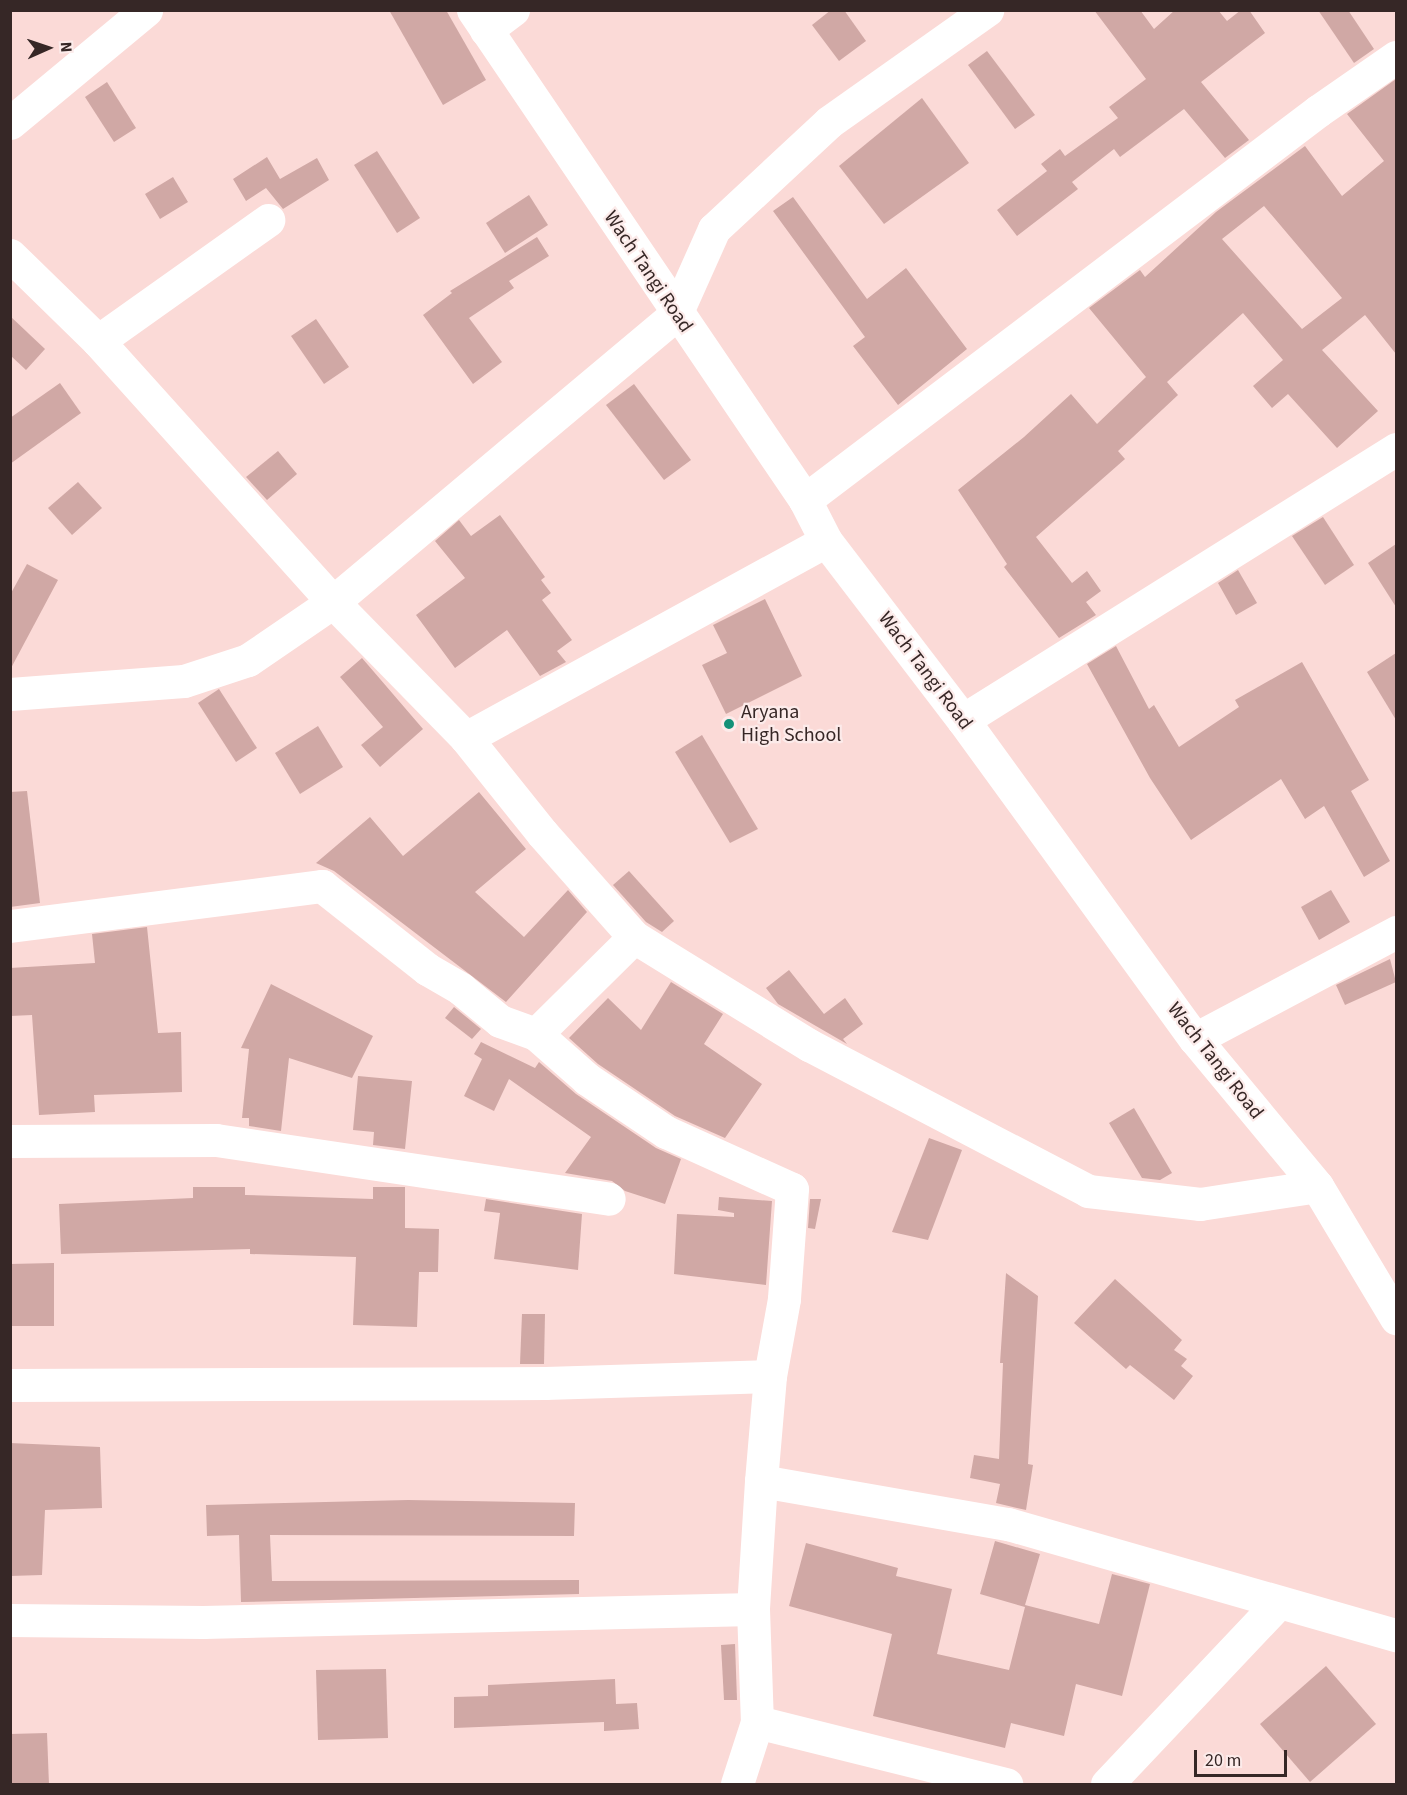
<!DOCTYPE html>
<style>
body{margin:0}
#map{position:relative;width:1407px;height:1795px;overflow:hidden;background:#fbdad7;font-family:"Source Sans 3",sans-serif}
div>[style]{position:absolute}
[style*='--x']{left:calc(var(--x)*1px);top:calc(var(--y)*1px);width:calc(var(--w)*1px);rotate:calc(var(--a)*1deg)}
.building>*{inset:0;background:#d0a8a5}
.minor>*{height:33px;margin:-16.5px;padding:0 16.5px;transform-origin:16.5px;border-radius:16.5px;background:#fff}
.secondary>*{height:33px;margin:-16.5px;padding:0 16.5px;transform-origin:16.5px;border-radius:16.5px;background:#fff}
.dots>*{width:16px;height:16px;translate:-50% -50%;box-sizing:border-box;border:3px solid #fcebea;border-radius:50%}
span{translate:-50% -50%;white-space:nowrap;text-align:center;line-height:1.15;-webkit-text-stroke:4.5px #fcebea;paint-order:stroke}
.street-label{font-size:20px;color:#362726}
.poi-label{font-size:20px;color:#362726}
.left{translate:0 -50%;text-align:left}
.frame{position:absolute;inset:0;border:12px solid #362726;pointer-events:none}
.north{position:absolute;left:18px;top:18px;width:60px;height:60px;-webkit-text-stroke:4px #fcebea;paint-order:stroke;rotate:87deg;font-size:16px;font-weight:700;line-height:24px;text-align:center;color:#362726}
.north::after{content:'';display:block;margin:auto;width:21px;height:27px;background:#362726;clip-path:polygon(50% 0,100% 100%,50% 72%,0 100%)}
.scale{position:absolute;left:1194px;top:1750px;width:93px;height:27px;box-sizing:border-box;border:3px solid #362726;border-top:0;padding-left:8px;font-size:18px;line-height:21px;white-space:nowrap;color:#362726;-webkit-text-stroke:4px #fcebea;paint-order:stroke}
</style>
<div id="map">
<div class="building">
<i style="clip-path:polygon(389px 10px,446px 10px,486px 80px,443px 105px)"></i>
<i style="clip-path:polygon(831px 10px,844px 10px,866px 41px,839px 61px,812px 25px)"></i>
<i style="clip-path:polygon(1094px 10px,1140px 10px,1154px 29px,1175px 10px,1218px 10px,1227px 21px,1241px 10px,1249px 10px,1265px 33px,1201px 82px,1249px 140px,1225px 158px,1184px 109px,1120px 157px,1114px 149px,1072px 182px,1078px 189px,1017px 236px,997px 210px,1047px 171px,1041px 164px,1060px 149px,1065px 156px,1118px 118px,1109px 107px,1146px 79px)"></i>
<i style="clip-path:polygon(1318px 10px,1348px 10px,1374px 49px,1354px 63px)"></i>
<i style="clip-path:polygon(987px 51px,1035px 115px,1015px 129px,968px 65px)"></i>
<i style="clip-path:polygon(evenodd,1396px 79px,1396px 354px,1365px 315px,1322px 350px,1378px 411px,1337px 448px,1288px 394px,1272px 408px,1253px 386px,1283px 360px,1243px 313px,1167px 382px,1178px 395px,1118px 451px,1125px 459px,1036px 537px,1072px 583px,1087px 571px,1101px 591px,1086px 602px,1096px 615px,1059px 638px,1004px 567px,1007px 564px,958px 490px,1024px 437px,1071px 394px,1097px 424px,1146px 377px,1089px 308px,1140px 270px,1145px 277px,1216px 212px,1305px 146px,1342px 196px,1384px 161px,1347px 114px,1396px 79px,1264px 206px,1342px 298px,1302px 329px,1222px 239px,1264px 206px)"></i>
<i style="clip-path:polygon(107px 82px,136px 128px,114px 142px,85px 97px)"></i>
<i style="clip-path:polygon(922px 98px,969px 163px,884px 224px,839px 166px)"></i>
<i style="clip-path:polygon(377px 151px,420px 218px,397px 233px,354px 165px)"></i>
<i style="clip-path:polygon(267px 157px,280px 179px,317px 158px,329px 180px,283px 209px,266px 188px,246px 201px,233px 179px)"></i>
<i style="clip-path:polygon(173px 177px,188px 202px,160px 219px,145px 194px)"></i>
<i style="clip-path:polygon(529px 195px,548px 225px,505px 253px,486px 223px)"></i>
<i style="clip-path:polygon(793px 197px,867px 299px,906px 268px,967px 349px,898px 405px,853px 346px,865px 337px,773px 211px)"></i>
<i style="clip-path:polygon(537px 237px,549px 256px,509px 281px,514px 288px,469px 318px,502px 362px,473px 384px,423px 315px,452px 293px,450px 291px)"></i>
<i style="clip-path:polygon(10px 316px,45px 349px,26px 370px,10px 355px)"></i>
<i style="clip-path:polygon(316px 319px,349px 367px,324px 384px,291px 336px)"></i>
<i style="clip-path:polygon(60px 383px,81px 413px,10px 464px,10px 418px)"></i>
<i style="clip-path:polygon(634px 384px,691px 460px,664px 480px,606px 405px)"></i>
<i style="clip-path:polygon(278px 451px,297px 474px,267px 500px,246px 477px)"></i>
<i style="clip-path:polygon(78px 482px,102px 508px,72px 535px,48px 508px)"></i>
<i style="clip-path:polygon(500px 515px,545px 577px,541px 580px,551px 593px,542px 600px,572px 640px,557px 651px,566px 662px,540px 676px,507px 630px,455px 668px,416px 615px,465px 578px,435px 541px,459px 520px,471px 536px)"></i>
<i style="clip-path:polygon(1323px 517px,1354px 565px,1325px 585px,1292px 536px)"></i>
<i style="clip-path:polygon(1396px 544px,1396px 607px,1368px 563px)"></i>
<i style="clip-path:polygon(27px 564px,58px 580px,10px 670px,10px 595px)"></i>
<i style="clip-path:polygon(1238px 570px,1257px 603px,1236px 615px,1218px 583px)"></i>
<i style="clip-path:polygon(765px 599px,802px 676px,726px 714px,702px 665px,727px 653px,713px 625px)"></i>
<i style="clip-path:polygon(1116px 646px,1149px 709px,1154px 705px,1179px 747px,1239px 707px,1235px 700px,1302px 662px,1369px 780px,1351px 791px,1390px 861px,1364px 877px,1324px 806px,1305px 819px,1281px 779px,1191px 840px,1150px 778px,1087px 664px)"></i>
<i style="clip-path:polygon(1396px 653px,1396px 720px,1367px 672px)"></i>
<i style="clip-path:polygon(362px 658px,423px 729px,380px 767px,361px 745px,383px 727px,340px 677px)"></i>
<i style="clip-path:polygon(219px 689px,257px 748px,236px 762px,198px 703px)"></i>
<i style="clip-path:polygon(318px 726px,343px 767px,300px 794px,275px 753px)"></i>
<i style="clip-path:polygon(702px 735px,758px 829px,730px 843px,675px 752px)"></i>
<i style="clip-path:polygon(27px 791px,40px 903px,10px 907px,10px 792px)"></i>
<i style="clip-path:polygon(479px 792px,526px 849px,475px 892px,524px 937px,568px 890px,587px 912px,506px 1002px,334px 871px,316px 863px,370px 817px,403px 856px)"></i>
<i style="clip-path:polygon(629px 871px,674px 921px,662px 932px,646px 922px,613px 885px)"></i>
<i style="clip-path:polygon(1331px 890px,1350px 922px,1319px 940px,1301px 907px)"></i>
<i style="clip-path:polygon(147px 927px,158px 1033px,181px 1032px,182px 1092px,94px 1095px,95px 1112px,39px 1115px,32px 1015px,10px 1016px,10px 968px,95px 963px,92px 934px)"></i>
<i style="clip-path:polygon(1390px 959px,1396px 982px,1345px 1005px,1336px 985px)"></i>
<i style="clip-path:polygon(789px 970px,824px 1014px,845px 998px,863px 1024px,843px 1039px,847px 1044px,778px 1004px,766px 988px)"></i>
<i style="clip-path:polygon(671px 982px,723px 1014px,704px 1044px,762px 1084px,725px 1138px,675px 1116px,598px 1064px,569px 1038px,608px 998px,641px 1030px)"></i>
<i style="clip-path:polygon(271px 984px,373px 1036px,352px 1078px,289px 1058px,281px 1131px,249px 1126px,249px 1118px,242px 1118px,249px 1049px,241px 1048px)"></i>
<i style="clip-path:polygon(454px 1007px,481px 1029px,472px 1039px,445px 1018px)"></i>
<i style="clip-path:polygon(481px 1042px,535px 1068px,539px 1062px,576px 1094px,656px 1148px,681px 1159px,665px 1204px,625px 1191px,612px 1181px,565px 1173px,591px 1137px,509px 1079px,494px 1111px,464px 1096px,482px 1059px,474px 1054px)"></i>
<i style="clip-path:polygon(358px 1076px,412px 1081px,405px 1149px,373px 1145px,374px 1132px,353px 1130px)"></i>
<i style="clip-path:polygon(1134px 1108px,1172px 1173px,1160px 1180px,1142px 1178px,1109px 1123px)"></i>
<i style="clip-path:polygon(929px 1138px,962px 1150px,928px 1240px,892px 1232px)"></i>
<i style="clip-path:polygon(193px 1187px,245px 1187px,245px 1195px,373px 1199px,373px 1187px,405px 1187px,405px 1228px,439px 1229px,438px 1272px,419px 1272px,417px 1327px,353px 1325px,356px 1257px,250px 1254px,250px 1249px,61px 1254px,59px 1204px,193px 1198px)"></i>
<i style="clip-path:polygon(719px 1197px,772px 1201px,766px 1285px,674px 1274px,677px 1214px,734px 1217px,734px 1213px,718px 1210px)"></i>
<i style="clip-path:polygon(486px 1199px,582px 1214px,578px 1270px,494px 1259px,500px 1213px,484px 1211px)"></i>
<i style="clip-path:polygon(810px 1199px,821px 1199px,815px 1229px,808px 1228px)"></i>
<i style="clip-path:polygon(54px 1263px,54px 1326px,10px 1326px,10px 1264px)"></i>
<i style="clip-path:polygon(1006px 1273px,1038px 1296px,1028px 1464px,1033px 1465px,1026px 1510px,996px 1503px,1000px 1484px,970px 1478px,974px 1455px,999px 1459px,1003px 1363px,1000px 1363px)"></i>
<i style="clip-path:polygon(1115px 1279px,1182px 1340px,1174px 1350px,1187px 1359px,1181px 1366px,1193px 1376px,1174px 1400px,1130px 1365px,1126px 1369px,1074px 1323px)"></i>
<i style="clip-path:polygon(522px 1314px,545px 1314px,544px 1364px,520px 1364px)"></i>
<i style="clip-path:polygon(10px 1443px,100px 1447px,102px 1508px,45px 1510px,42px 1575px,10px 1576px)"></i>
<i style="clip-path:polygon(408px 1500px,575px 1503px,574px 1536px,270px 1535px,272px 1581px,579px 1580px,579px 1594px,241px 1602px,239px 1535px,207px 1536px,206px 1505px)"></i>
<i style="clip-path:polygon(995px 1541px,1040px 1554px,1025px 1605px,1099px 1624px,1112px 1574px,1150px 1584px,1122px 1696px,1076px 1684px,1064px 1736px,1011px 1723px,1005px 1748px,873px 1716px,892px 1634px,789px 1606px,806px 1543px,898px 1568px,896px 1576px,952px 1589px,937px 1654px,1009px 1670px,1025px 1607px,980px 1594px)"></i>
<i style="clip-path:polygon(735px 1644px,737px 1700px,724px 1700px,721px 1645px)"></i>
<i style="clip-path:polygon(1326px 1666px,1376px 1724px,1310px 1782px,1260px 1724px)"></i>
<i style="clip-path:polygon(386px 1669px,388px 1738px,318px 1740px,316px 1670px)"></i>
<i style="clip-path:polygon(615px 1679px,616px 1704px,637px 1703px,639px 1729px,604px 1731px,604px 1722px,454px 1728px,454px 1697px,488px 1696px,488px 1685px)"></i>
<i style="clip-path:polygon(47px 1733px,49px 1785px,10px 1785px,10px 1734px)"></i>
</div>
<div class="minor">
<i style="--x:486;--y:30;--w:34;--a:-37"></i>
<i style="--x:10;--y:123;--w:177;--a:-39.7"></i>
<i style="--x:10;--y:255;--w:123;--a:44.3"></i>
<i style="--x:98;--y:341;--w:351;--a:48"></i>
<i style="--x:333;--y:602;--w:190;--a:45.6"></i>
<i style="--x:466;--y:738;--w:122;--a:51.3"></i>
<i style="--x:542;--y:833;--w:139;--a:48.5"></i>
<i style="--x:634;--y:937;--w:206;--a:31.7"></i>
<i style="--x:809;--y:1045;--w:315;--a:27.6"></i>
<i style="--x:1088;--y:1191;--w:113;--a:6.6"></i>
<i style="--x:1200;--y:1204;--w:118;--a:-8.7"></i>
<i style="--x:98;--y:341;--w:209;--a:-35.4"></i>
<i style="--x:805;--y:500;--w:644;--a:-37.17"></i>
<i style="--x:1318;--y:111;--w:95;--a:-34.7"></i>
<i style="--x:10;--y:694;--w:174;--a:-4.3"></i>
<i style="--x:184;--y:681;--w:67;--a:-18.2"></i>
<i style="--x:248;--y:660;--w:103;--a:-34.3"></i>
<i style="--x:333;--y:602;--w:448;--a:-40"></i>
<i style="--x:676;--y:314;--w:93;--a:-65.9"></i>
<i style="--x:714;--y:229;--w:157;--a:-42.9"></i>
<i style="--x:829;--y:122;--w:194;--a:-35.3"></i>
<i style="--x:963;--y:720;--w:511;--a:-32.04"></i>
<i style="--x:466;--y:738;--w:410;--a:-28.7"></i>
<i style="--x:10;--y:926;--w:315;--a:-7.3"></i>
<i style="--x:322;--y:886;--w:134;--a:38.3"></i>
<i style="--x:427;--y:969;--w:39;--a:30"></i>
<i style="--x:461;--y:989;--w:50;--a:39.4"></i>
<i style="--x:500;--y:1021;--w:38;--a:20"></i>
<i style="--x:536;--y:1034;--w:68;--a:41.4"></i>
<i style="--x:587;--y:1079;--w:95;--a:33.9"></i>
<i style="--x:666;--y:1132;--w:138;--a:24.3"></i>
<i style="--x:792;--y:1189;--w:110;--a:94.2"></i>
<i style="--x:784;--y:1299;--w:78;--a:100.3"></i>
<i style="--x:770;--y:1376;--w:105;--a:94.9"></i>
<i style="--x:761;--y:1481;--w:128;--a:93.6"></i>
<i style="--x:753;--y:1609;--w:113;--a:88"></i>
<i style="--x:757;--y:1722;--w:65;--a:107.9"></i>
<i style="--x:536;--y:1034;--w:138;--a:-44.7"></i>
<i style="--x:1195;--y:1039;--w:228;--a:-28"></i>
<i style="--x:10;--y:1141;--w:206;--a:-0.3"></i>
<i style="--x:216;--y:1140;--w:397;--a:8.5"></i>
<i style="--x:10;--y:1385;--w:535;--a:-0.21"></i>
<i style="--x:545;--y:1383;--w:225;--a:-1.8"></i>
<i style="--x:761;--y:1481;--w:251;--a:9.9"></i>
<i style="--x:1008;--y:1524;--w:404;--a:16"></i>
<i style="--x:10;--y:1620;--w:193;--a:0.6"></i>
<i style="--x:203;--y:1622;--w:550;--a:-1.35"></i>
<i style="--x:757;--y:1722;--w:257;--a:14"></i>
<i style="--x:1107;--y:1784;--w:250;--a:-46.6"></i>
</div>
<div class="secondary">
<i style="--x:473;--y:10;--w:592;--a:55.88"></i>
<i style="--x:805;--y:500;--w:46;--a:62.9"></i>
<i style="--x:826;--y:541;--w:225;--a:52.6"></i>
<i style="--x:963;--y:720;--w:394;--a:54"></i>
<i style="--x:1195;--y:1039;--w:191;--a:50.3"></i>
<i style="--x:1317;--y:1186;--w:154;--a:59.1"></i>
</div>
<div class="dots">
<i style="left:729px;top:724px;background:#139178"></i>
</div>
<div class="street-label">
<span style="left:648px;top:272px;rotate:56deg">Wach Tangi Road</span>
<span style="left:925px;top:671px;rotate:53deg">Wach Tangi Road</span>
<span style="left:1215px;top:1061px;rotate:52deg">Wach Tangi Road</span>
</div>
<div class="poi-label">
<span class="left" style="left:741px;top:724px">Aryana<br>High School</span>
</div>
<div class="frame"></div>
<div class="north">N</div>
<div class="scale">20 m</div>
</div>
